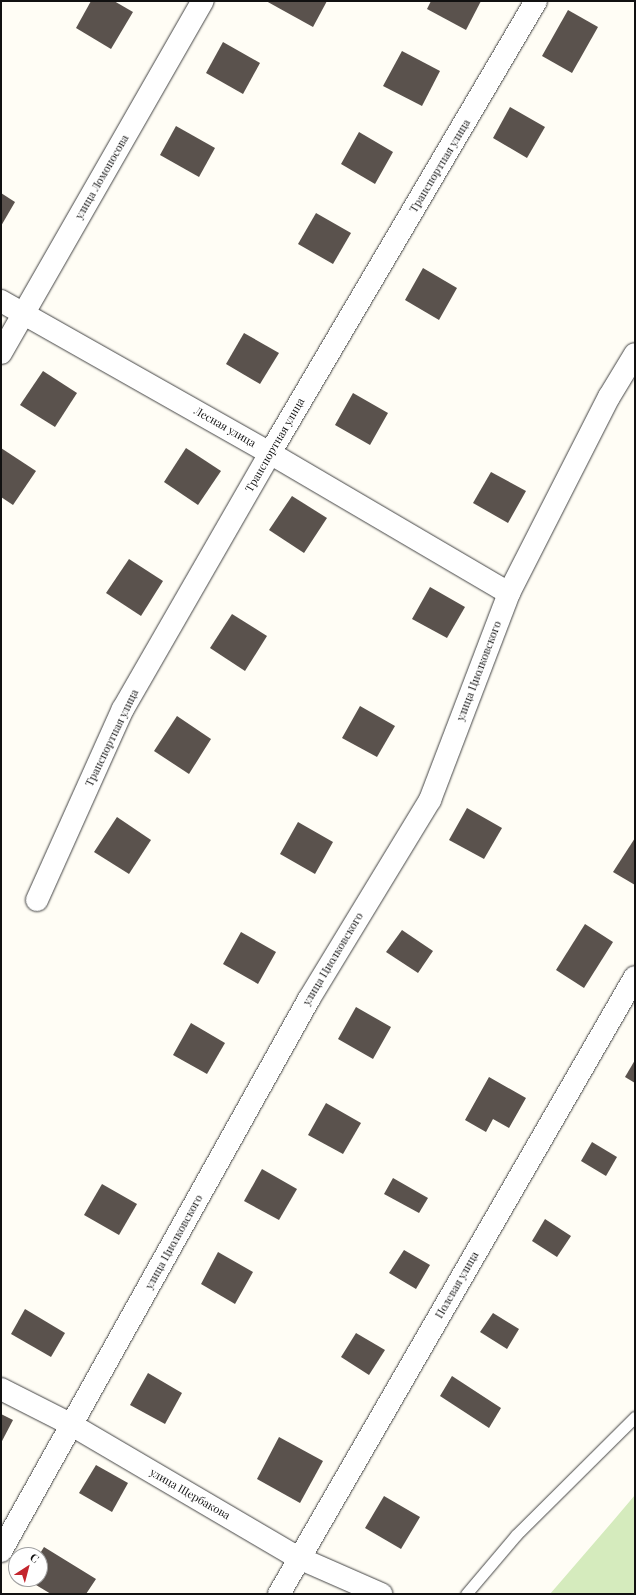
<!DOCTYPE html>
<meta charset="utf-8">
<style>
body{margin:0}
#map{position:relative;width:636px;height:1595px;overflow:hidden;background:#fffdf5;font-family:"Playfair Display",serif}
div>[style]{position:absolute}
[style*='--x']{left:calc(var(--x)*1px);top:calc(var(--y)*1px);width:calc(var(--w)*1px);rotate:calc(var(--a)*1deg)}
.green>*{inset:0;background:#d5ebbd}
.building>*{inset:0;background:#5a524d}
.roads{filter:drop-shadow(0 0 1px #444) drop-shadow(0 0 1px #444)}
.service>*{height:11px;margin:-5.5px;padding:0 5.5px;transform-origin:5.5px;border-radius:5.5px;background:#fff}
.minor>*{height:22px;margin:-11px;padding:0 11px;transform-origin:11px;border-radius:11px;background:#fff}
span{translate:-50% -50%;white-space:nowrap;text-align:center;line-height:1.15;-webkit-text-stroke:4px #fff;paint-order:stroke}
.street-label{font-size:11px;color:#111}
.frame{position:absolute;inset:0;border:2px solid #111;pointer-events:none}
.north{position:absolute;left:8px;top:1547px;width:40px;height:40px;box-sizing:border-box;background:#fff;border:1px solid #a0a0a0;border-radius:50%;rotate:36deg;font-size:11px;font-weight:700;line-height:16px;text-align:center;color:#111}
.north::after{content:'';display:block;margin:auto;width:14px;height:18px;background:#c4262e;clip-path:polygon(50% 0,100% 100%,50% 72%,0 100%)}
</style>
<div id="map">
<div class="green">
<i style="clip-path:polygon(635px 1495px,635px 1594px,550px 1594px,613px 1521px)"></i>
</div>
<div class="building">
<i style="clip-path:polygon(91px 1px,114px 1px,133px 12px,111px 49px,76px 28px)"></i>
<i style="clip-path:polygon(266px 1px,327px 1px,313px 27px)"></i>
<i style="clip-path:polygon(431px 1px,481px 1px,466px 30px,427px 9px)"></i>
<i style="clip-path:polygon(568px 10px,598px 27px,572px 73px,542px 56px)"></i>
<i style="clip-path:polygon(223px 42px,260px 63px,243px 94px,206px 73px)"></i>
<i style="clip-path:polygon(402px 51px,440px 71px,422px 106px,383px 86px)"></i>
<i style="clip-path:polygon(510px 107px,545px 127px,527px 158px,493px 138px)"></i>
<i style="clip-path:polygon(176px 126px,215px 148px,199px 177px,160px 155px)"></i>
<i style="clip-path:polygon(359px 132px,393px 152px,375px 184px,341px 164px)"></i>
<i style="clip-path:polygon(1px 193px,15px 202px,1px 226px)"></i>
<i style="clip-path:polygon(316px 213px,351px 233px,333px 264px,298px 244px)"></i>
<i style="clip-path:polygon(423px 268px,457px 288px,439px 320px,405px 300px)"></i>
<i style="clip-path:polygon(244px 333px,279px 353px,260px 384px,226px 364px)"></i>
<i style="clip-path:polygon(43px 371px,77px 393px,55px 427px,20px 405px)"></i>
<i style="clip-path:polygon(353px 393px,388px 413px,370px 445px,335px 425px)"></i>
<i style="clip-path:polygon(1px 448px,36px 471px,13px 505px,1px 497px)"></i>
<i style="clip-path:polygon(186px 448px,221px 471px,198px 505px,164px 482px)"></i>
<i style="clip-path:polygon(491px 472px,526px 491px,508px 523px,473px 503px)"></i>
<i style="clip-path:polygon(292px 496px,327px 518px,304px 553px,269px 530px)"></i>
<i style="clip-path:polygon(129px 559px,163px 581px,141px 616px,106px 593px)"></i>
<i style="clip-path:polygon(430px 587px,465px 607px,447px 638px,412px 619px)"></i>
<i style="clip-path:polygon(232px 614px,267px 636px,245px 671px,210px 648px)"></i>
<i style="clip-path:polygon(360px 706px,395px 726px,377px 757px,342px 738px)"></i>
<i style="clip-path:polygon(177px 716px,211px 739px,189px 774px,154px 751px)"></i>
<i style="clip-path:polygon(467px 808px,502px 828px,484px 859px,449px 840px)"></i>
<i style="clip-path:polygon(117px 817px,151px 840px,129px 874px,94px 852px)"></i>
<i style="clip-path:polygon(298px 822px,333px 842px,315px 874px,280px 854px)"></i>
<i style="clip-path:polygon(635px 838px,635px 885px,613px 872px)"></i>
<i style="clip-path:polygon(585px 924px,613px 942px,584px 988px,556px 970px)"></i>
<i style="clip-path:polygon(402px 930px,433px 951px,418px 973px,386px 952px)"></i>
<i style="clip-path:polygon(241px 932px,276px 952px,258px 984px,223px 964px)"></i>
<i style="clip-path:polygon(356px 1007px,391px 1027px,373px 1059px,338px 1039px)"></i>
<i style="clip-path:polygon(191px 1023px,225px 1043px,207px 1074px,173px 1055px)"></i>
<i style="clip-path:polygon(635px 1060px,635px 1083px,625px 1077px)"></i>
<i style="clip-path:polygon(489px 1077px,526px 1098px,509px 1128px,493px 1119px,486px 1132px,465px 1120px)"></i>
<i style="clip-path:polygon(326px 1103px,361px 1123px,343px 1154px,308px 1135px)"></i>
<i style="clip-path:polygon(592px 1142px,617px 1157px,606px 1176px,581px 1161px)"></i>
<i style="clip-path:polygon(262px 1169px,297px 1189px,279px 1220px,244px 1201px)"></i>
<i style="clip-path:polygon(393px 1178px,428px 1198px,419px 1213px,384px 1194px)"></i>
<i style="clip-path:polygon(102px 1184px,137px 1204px,119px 1235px,84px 1215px)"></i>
<i style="clip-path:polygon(545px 1219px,571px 1236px,557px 1257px,532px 1241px)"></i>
<i style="clip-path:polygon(404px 1250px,430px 1265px,416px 1289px,389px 1273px)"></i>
<i style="clip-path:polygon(218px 1252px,253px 1272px,235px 1304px,201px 1284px)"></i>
<i style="clip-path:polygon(25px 1309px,65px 1333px,51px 1357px,11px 1334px)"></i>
<i style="clip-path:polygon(493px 1313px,519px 1329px,507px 1349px,480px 1332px)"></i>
<i style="clip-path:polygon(356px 1333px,385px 1350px,369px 1375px,341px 1357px)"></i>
<i style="clip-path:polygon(148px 1373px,182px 1393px,165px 1424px,130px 1405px)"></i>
<i style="clip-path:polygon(452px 1376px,501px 1408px,489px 1428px,440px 1396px)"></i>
<i style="clip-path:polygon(1px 1414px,13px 1420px,1px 1443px)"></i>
<i style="clip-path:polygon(279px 1437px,323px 1461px,300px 1503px,257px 1479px)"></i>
<i style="clip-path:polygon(96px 1465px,128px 1483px,112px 1512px,79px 1493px)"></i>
<i style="clip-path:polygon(384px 1496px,420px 1517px,401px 1549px,365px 1528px)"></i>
<i style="clip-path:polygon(44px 1547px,96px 1579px,86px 1594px,51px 1594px,26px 1579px,40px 1579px,39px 1555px)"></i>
</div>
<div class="roads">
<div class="service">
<i style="--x:466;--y:1594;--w:77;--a:-49.7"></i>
<i style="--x:516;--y:1535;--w:168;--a:-44.8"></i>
</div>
<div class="minor">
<i style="--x:1;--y:301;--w:309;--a:29.5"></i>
<i style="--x:270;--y:453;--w:277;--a:30.4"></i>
<i style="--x:1;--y:353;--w:406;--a:-60.2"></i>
<i style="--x:37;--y:900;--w:209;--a:-65.8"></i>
<i style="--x:123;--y:709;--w:295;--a:-60.1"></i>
<i style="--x:270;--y:453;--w:524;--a:-59.52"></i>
<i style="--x:1;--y:1389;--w:80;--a:26.9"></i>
<i style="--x:72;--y:1425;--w:263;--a:30.4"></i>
<i style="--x:299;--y:1558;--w:90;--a:23.7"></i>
<i style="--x:1;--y:1551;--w:632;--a:-60.84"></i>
<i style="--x:309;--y:999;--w:233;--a:-58.7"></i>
<i style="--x:430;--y:800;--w:222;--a:-69.1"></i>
<i style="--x:509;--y:593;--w:220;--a:-63"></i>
<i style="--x:609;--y:397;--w:50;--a:-58.8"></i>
<i style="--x:279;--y:1594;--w:712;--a:-60.02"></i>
</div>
</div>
<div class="street-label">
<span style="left:440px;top:166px;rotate:-59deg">Транспортная улица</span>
<span style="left:102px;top:177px;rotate:-60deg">улица Ломоносова</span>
<span style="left:225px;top:427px;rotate:30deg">Лесная улица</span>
<span style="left:275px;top:445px;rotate:-60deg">Транспортная улица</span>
<span style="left:479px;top:671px;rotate:-69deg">улица Циолковского</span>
<span style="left:112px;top:738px;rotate:-64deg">Транспортная улица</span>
<span style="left:333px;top:959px;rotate:-59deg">улица Циолковского</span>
<span style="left:174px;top:1242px;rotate:-61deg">улица Циолковского</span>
<span style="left:457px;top:1285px;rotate:-60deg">Полевая улица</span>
<span style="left:190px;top:1494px;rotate:30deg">улица Щербакова</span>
</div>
<div class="frame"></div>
<div class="north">С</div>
</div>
